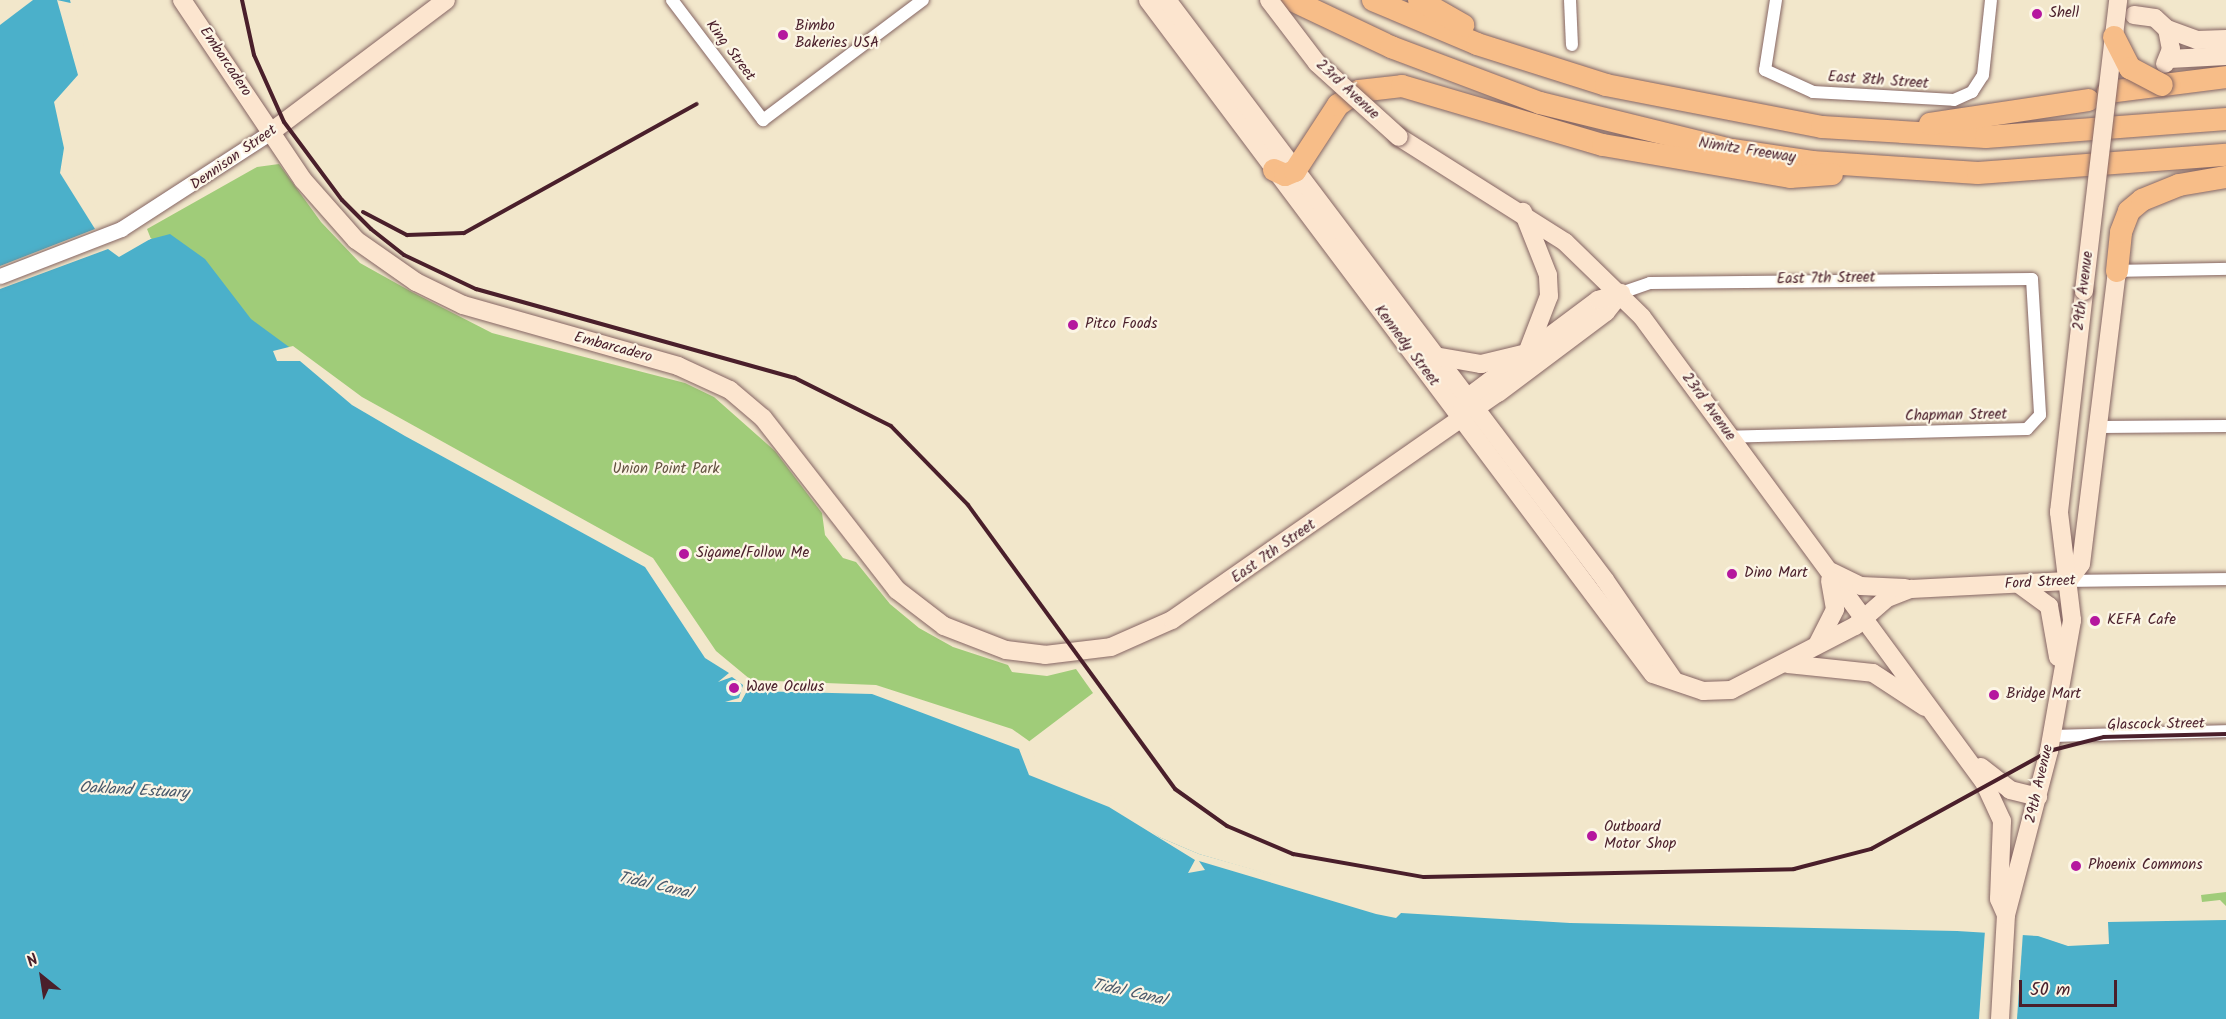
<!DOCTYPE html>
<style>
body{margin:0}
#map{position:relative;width:2226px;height:1019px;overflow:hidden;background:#f2e7cb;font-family:Kalam,sans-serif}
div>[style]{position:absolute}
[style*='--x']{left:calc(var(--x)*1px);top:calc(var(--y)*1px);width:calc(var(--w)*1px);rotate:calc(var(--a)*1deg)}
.green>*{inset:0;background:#a0cc79}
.water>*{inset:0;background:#4bb0ca}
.pier>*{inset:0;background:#f2e7cb}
.roads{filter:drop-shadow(0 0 2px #856563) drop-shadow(0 0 2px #856563)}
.minor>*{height:12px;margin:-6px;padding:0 6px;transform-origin:6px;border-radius:6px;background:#fff}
.tertiary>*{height:15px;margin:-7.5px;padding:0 7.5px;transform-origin:7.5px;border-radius:7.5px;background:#fff}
.secondary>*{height:18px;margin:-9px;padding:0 9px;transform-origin:9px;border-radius:9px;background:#fce5cf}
.motorway>*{height:22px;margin:-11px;padding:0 11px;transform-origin:11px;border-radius:11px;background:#f7bd88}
.rail>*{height:4px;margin:-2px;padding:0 2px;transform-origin:2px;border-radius:2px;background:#4a1f2b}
.bridges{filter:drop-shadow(0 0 2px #856563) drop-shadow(0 0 2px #856563)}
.secondary-bridge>*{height:18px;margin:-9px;padding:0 9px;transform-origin:9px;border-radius:9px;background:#fce5cf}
.motorway-bridge>*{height:22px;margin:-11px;padding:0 11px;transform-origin:11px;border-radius:11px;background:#f7bd88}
.dots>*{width:16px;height:16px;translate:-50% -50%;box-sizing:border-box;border:3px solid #fcf5e5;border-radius:50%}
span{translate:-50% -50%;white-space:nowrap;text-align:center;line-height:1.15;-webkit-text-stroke:4.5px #fcf5e5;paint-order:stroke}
.poi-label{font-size:15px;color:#4a1f2b}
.left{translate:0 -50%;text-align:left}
.street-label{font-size:15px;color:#4a1f2b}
.park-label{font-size:15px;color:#645342}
.water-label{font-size:16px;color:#4a596b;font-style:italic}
.north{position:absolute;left:12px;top:947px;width:60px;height:60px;-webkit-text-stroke:4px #fcf5e5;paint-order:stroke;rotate:330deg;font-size:16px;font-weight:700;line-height:24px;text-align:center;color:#4a1f2b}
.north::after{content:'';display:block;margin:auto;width:21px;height:27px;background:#4a1f2b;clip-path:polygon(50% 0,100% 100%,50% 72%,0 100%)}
.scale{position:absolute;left:2019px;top:980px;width:98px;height:27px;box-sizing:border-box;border:3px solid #4a1f2b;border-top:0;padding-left:8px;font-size:18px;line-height:21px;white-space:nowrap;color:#4a1f2b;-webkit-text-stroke:4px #fcf5e5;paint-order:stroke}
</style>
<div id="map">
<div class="green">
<i style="clip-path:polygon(279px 164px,321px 222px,360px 263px,412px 292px,492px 333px,685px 383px,714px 397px,775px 451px,822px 513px,825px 535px,843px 558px,856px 562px,890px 604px,919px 628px,953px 647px,1008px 665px,1012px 672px,1047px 676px,1076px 669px,1093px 693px,1027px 743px,750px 683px,559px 511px,360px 399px,141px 249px,151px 239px,147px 229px,257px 167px)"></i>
<i style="clip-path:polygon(2226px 892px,2226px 906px,2220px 900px,2202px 902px,2201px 895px)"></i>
</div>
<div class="water">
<i style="clip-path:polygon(0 0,70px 0,87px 77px,64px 100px,70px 177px,108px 228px,136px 243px,170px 234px,205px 259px,251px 319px,360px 399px,651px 560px,714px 653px,750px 683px,875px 688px,1011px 732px,1036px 769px,1107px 797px,1159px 837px,1199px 854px,1401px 913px,1570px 923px,1957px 931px,2038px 936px,2068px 946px,2109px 944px,2108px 922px,2226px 920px,2226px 1019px,0 1019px)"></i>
</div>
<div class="pier">
<i style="clip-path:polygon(0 0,33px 0,0 25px)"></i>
<i style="clip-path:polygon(57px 0,75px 4px,90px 77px,67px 101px,73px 176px,110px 226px,136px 239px,152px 238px,119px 257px,108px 249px,0 289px,0 266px,95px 229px,60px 173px,64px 148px,54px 102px,78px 75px)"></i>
<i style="clip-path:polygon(293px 346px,362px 397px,653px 558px,716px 651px,751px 680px,876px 685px,1012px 729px,1029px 741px,1038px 767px,1109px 794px,1159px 837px,1199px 854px,1403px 911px,1396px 918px,1376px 914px,1199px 861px,1205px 870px,1188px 873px,1195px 860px,1109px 807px,1029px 775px,1019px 749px,872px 694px,747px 691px,741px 702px,725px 702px,739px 698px,743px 685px,732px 677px,718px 682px,729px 673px,705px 658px,645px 567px,405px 436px,352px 405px,300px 361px,277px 361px,273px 351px)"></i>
<i style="clip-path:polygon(1985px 930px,2023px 932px,2017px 1019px,1979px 1019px)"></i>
</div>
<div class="roads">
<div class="minor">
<i style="--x:672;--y:0;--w:151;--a:52.8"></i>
<i style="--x:763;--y:120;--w:200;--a:-36.9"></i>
<i style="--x:1570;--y:0;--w:45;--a:87.5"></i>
<i style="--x:1776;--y:0;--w:71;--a:98.9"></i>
<i style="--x:1765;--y:70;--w:53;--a:24.6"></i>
<i style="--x:1813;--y:92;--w:141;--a:3.2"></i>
<i style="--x:1954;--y:100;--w:20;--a:-24"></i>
<i style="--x:1972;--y:92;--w:20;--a:-57"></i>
<i style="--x:1983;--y:75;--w:75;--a:-83.9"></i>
<i style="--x:2117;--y:271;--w:109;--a:-1.1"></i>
<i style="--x:1621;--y:293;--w:31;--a:-19"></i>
<i style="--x:1650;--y:283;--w:382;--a:-0.6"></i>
<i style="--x:2032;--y:279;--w:136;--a:86.6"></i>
<i style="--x:2040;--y:415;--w:19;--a:133"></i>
<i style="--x:2027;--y:429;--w:298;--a:178.5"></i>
<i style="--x:2100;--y:427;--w:126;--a:-0.5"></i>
<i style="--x:2068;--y:581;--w:158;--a:-0.7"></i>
<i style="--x:2050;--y:736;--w:176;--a:-1.6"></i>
</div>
<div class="tertiary">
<i style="--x:0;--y:276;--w:130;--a:-21.2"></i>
<i style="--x:121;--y:229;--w:179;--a:-32.9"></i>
</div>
<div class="secondary">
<i style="--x:182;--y:0;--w:217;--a:56.1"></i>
<i style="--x:303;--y:180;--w:80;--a:48.5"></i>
<i style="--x:356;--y:240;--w:73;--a:35"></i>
<i style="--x:416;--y:282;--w:52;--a:26.1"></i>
<i style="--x:463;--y:305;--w:223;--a:15.8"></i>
<i style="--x:678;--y:366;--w:57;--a:24.8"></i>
<i style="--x:730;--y:390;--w:43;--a:40.3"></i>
<i style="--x:763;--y:418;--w:218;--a:52.1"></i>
<i style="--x:897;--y:590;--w:59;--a:37.5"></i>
<i style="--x:944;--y:626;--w:66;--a:21.2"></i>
<i style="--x:1006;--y:650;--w:39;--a:7"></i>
<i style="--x:1045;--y:655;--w:66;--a:-6.9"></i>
<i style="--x:1111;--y:647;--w:67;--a:-23.9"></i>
<i style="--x:1172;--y:620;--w:397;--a:-34.9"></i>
<i style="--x:1498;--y:393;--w:135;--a:-36.9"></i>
<i style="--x:1606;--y:312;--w:24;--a:-52"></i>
<i style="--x:1148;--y:0;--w:842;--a:53.16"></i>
<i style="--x:1653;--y:674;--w:53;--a:18.8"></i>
<i style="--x:1703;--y:691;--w:28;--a:-2"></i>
<i style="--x:1731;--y:690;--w:140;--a:-27.3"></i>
<i style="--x:1855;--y:626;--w:43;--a:-41.2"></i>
<i style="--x:1887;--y:598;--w:26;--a:-21"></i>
<i style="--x:1911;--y:589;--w:157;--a:-2.9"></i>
<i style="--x:1167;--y:0;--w:727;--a:52.94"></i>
<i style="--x:1605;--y:580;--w:120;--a:55.5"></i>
<i style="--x:2134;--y:15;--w:21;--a:8"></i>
<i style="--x:2155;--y:18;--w:16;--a:43"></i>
<i style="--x:2167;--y:29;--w:20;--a:79"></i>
<i style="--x:2171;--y:49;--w:16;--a:112"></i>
<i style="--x:2167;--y:29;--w:32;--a:20"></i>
<i style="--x:2197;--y:40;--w:29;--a:-2"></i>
<i style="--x:2169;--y:59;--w:57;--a:-3"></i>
<i style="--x:271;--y:132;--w:219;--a:-37"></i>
<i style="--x:1399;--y:137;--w:196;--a:32.3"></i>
<i style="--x:1565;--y:242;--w:107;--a:44.2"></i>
<i style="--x:1642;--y:317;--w:577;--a:53.67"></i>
<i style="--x:1984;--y:782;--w:43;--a:65.2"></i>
<i style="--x:2002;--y:821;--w:78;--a:92.2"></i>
<i style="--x:1999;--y:899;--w:17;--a:66"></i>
<i style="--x:1435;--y:356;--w:47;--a:9.9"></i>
<i style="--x:1481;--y:364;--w:47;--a:-13.4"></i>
<i style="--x:1527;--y:353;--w:61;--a:-68.9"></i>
<i style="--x:1549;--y:296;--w:21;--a:-93"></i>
<i style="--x:1548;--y:275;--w:68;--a:-111.6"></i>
<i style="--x:1462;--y:409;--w:12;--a:-66"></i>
<i style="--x:1467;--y:398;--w:164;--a:-36.8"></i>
<i style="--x:1598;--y:300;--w:24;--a:-17"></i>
<i style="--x:1832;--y:572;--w:32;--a:26"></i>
<i style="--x:1861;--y:586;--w:44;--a:2.6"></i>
<i style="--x:2068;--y:581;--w:21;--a:-53"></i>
<i style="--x:2081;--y:564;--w:295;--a:-83"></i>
<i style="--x:2020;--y:585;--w:36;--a:36"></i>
<i style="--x:2049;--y:606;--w:52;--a:80"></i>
<i style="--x:1818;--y:643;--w:38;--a:-63"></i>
<i style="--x:1835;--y:609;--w:29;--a:-100"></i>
<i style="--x:1788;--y:664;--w:85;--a:6"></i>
<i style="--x:1873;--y:673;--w:62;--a:33.2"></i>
<i style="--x:1981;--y:767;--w:37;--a:38"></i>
<i style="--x:2010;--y:790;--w:29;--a:14"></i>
<i style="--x:2000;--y:1019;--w:104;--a:-86.7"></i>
<i style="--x:2006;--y:915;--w:170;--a:-75.3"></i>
<i style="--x:2049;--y:751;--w:133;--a:-80"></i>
<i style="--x:2072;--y:620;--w:109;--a:-96.9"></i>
<i style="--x:2059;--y:512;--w:222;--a:-83.5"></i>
</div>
<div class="motorway">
<i style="--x:1292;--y:0;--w:110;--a:25.4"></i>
<i style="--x:1391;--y:47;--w:159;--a:20.6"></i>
<i style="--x:1540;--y:103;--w:198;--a:13.8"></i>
<i style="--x:1732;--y:150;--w:81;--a:8.5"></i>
<i style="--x:1812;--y:162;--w:166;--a:3.8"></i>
<i style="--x:1978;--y:173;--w:249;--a:-4.2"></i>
<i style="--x:1373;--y:0;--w:113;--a:22.9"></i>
<i style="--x:1477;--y:44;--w:135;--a:17.6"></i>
<i style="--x:1606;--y:85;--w:220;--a:11"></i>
<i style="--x:1822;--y:127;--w:164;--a:3.5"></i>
<i style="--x:1986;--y:137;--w:241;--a:-4.3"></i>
<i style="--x:1419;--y:0;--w:51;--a:29.6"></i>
<i style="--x:2108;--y:92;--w:119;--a:-7.2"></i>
<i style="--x:1930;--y:124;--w:160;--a:-8.6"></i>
<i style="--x:1274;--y:170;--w:12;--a:24"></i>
<i style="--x:1285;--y:175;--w:11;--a:-22"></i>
<i style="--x:1295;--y:171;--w:79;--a:-56.9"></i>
<i style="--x:1338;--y:105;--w:25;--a:-34"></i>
<i style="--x:1359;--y:91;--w:43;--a:-6.6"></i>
<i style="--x:1402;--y:86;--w:209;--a:16.4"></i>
<i style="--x:1603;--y:145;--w:190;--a:9.7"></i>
<i style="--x:1790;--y:177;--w:42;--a:-4.1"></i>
<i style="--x:2117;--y:271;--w:39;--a:-84"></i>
<i style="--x:2121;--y:232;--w:22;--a:-69"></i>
<i style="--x:2129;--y:211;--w:17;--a:-40"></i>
<i style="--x:2142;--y:200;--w:40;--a:-22"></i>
<i style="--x:2179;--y:185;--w:48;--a:-9.7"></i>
</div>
</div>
<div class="rail">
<i style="--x:242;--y:0;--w:56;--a:77.7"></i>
<i style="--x:254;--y:55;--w:73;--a:65.9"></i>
<i style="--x:284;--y:122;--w:97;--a:53.4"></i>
<i style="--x:342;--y:200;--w:41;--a:45"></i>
<i style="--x:371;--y:229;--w:42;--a:38.2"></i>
<i style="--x:404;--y:255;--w:80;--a:25.3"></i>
<i style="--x:476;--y:289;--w:331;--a:15.6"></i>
<i style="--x:795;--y:378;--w:107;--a:26.6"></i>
<i style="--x:891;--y:426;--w:110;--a:45.7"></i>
<i style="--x:968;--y:505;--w:351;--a:53.9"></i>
<i style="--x:1175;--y:789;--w:64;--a:35.4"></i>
<i style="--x:1227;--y:826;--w:72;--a:23"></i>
<i style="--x:1293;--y:854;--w:133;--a:10"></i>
<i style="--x:1424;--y:877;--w:370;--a:-1.2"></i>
<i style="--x:1794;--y:869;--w:80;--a:-14.6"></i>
<i style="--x:1871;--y:849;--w:203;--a:-28.8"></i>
<i style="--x:2049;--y:751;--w:57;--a:-14.3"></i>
<i style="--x:2104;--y:737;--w:122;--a:-1.4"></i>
<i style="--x:363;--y:212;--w:50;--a:27.6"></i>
<i style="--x:407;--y:235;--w:57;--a:-2"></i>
<i style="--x:464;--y:233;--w:266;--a:-29"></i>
</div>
<div class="bridges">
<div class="secondary-bridge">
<i style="--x:1269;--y:0;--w:79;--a:52.7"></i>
<i style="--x:1317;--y:63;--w:110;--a:42.1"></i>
<i style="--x:2084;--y:291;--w:293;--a:-83.3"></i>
</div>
<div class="motorway-bridge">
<i style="--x:2114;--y:37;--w:35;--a:63"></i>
<i style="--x:2130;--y:68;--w:36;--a:28"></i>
</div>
</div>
<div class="dots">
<i style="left:2037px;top:14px;background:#b5179e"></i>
<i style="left:783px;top:35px;background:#b5179e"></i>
<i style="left:1073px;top:325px;background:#b5179e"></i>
<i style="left:684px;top:554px;background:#b5179e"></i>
<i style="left:1732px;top:574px;background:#b5179e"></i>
<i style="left:2095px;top:621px;background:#b5179e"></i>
<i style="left:734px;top:688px;background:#b5179e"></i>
<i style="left:1994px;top:695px;background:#b5179e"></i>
<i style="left:1592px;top:836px;background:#b5179e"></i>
<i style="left:2076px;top:866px;background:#b5179e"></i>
</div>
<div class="poi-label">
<span class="left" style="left:2049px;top:14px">Shell</span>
<span class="left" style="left:795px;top:35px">Bimbo<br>Bakeries USA</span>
<span class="left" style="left:1085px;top:325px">Pitco Foods</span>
<span class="left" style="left:696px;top:554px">Sigame/Follow Me</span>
<span class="left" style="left:1744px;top:574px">Dino Mart</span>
<span class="left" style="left:2107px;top:621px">KEFA Cafe</span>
<span class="left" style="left:746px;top:688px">Wave Oculus</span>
<span class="left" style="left:2006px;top:695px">Bridge Mart</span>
<span class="left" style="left:1604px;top:836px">Outboard<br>Motor Shop</span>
<span class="left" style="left:2088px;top:866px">Phoenix Commons</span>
</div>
<div class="street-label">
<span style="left:730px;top:51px;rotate:53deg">King Street</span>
<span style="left:225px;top:62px;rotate:56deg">Embarcadero</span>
<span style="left:1878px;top:81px;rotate:4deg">East 8th Street</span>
<span style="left:1347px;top:90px;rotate:43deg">23rd Avenue</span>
<span style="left:1747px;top:151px;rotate:9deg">Nimitz Freeway</span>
<span style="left:234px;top:158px;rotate:-35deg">Dennison Street</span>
<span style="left:1826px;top:279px;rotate:-1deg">East 7th Street</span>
<span style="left:2084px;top:291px;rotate:-83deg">29th Avenue</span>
<span style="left:1406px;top:346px;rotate:53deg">Kennedy Street</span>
<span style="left:613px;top:348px;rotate:15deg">Embarcadero</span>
<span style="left:1708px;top:407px;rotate:54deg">23rd Avenue</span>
<span style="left:1956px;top:416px;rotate:-1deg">Chapman Street</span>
<span style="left:1274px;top:552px;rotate:-35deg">East 7th Street</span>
<span style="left:2040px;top:583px;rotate:-3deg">Ford Street</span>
<span style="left:2156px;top:725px;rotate:-1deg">Glascock Street</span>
<span style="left:2040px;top:784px;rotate:-77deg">29th Avenue</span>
</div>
<div class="park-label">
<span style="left:666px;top:470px">Union Point Park</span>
</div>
<div class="water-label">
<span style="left:134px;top:791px;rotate:3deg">Oakland Estuary</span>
<span style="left:655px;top:886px;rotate:13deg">Tidal Canal</span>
<span style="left:1129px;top:993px;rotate:13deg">Tidal Canal</span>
</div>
<div class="north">N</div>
<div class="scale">50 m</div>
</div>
